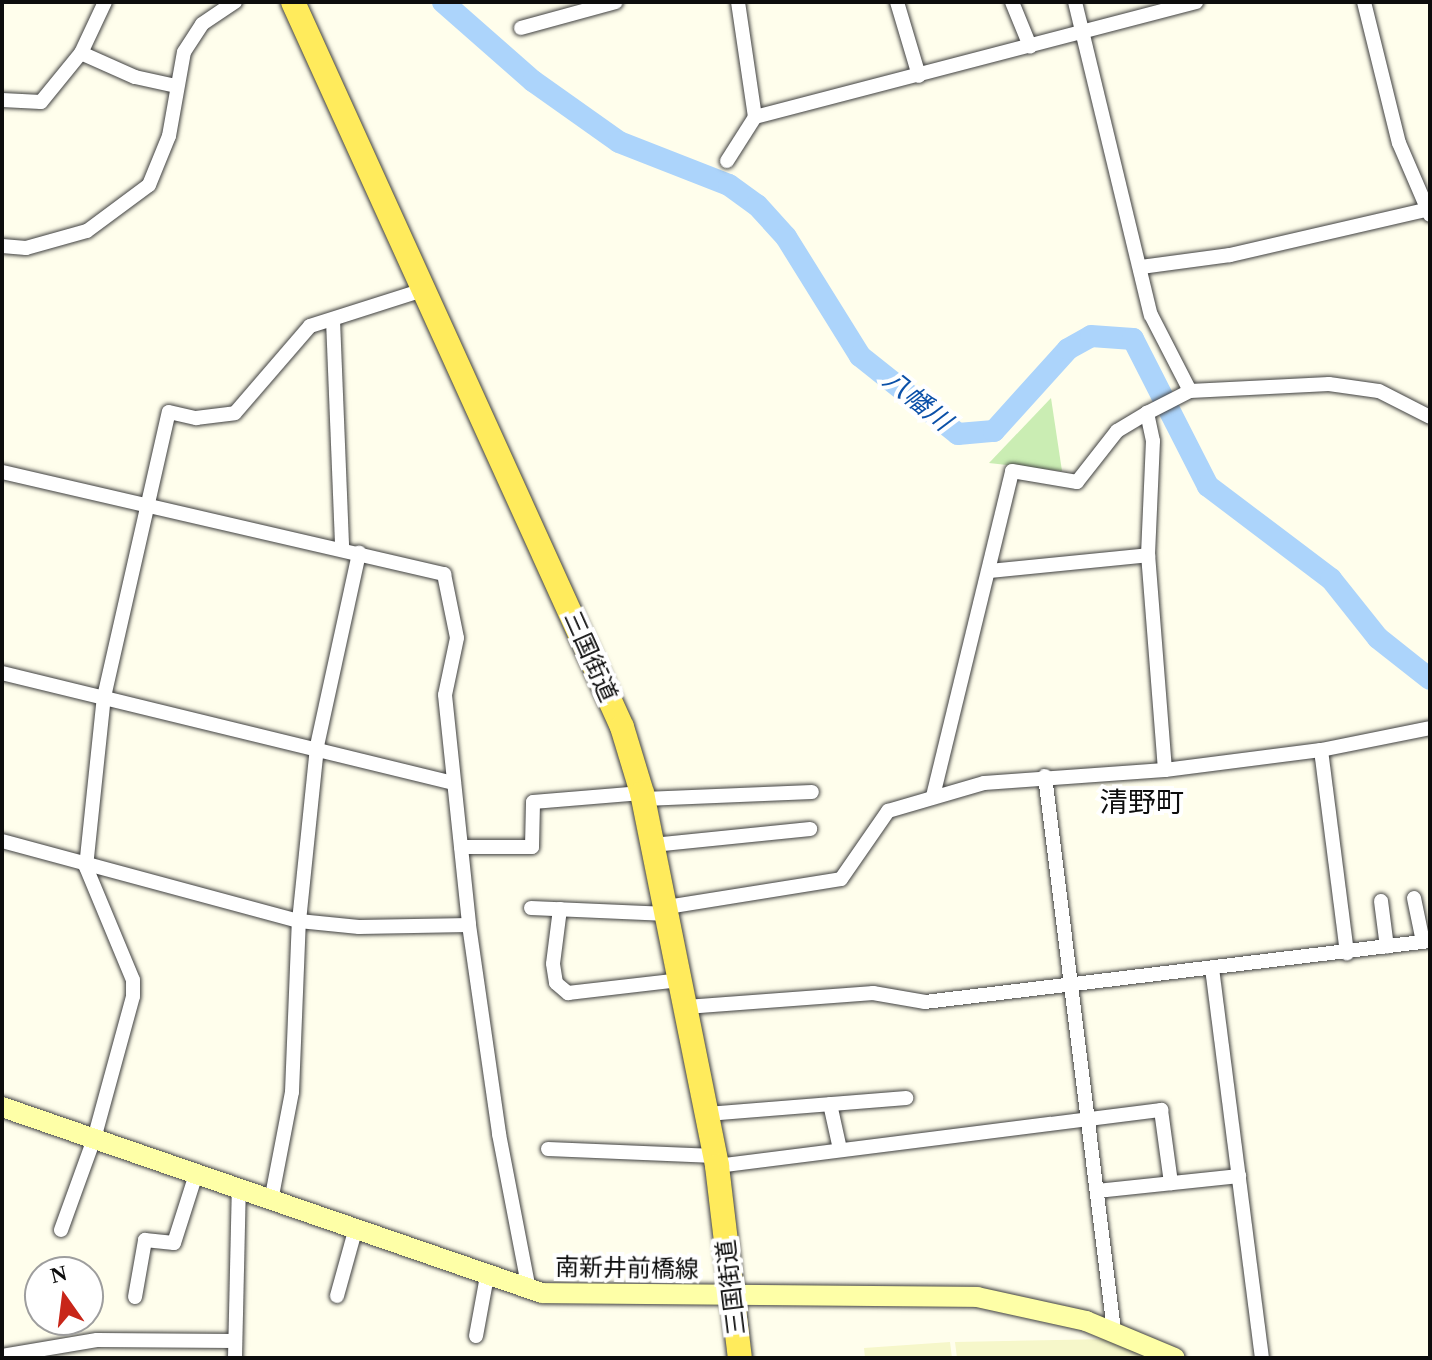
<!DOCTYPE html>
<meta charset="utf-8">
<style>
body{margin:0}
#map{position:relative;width:1432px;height:1360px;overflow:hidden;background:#fffeec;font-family:"Times New Roman","Noto Sans JP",serif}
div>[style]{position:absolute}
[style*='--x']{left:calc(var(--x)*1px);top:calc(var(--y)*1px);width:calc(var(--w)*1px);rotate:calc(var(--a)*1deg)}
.farmland>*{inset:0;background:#f6f7ca}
.green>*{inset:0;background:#caedb3}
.river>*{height:22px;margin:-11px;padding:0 11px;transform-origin:11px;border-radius:11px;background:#acd4fb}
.roads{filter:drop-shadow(0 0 2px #404040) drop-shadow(0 0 2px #404040)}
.minor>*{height:14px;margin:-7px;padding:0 7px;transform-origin:7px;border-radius:7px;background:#fff}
.secondary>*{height:20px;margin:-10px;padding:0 10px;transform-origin:10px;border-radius:10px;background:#feffa7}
.primary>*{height:24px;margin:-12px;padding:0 12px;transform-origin:12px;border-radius:12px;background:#ffeb5c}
span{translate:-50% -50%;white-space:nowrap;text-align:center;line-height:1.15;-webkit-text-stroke:8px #fff;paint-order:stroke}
.street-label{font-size:24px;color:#0d0d0d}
.water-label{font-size:26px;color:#0c51a8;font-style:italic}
.quarter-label{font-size:28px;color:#0d0d0d}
.frame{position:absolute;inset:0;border:4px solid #0d0d0d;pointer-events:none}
.north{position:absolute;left:24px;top:1256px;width:80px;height:80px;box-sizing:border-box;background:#fff;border:2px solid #9e9e9e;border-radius:50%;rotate:346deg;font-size:22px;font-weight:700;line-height:32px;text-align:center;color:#0d0d0d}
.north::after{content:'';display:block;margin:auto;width:28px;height:36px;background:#c82619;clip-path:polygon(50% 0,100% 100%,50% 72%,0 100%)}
</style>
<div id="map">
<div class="farmland">
<i style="clip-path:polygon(1111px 1339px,1153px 1358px,957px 1358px,955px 1342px)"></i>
<i style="clip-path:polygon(950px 1342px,952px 1358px,865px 1358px,864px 1348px)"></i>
</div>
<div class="green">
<i style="clip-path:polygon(1051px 398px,1062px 471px,989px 463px)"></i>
</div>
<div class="river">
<i style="--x:443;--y:2;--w:120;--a:41.3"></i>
<i style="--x:533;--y:81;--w:105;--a:35.3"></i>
<i style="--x:619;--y:142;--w:118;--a:21.4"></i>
<i style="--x:729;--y:185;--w:34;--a:36"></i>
<i style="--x:757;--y:205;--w:43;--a:47.8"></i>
<i style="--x:786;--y:237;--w:140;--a:58.1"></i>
<i style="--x:860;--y:356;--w:125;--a:38.5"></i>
<i style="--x:958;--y:434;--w:36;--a:-5"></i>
<i style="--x:994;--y:431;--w:110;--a:-47.9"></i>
<i style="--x:1068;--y:349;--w:26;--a:-29"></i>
<i style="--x:1091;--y:336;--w:42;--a:4.1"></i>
<i style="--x:1133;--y:339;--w:165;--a:63"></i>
<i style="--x:1208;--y:486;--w:154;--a:37.1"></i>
<i style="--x:1331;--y:579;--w:75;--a:51.5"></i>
<i style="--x:1378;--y:638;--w:66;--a:38.3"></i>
</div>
<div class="roads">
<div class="minor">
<i style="--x:738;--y:2;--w:116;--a:81.6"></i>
<i style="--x:755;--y:117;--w:456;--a:-14.6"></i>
<i style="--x:897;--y:2;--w:77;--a:73.4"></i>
<i style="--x:1012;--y:2;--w:48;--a:67.8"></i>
<i style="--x:1075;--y:2;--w:322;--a:76.4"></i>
<i style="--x:1151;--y:315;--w:85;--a:62.8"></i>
<i style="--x:1364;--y:2;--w:145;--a:76.1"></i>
<i style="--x:1399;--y:143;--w:78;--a:66.7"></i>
<i style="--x:521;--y:28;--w:98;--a:-15.3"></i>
<i style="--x:81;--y:53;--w:59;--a:24"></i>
<i style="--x:135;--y:77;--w:42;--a:12.4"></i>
<i style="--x:2;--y:100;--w:39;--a:3"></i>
<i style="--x:41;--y:102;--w:63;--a:-50.8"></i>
<i style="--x:81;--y:53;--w:56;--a:-64.8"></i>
<i style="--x:727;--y:161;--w:52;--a:-57.5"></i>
<i style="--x:2;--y:246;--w:24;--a:5"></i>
<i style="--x:26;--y:248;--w:63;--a:-15.6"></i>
<i style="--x:87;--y:231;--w:77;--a:-36.6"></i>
<i style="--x:149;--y:185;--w:53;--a:-67.8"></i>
<i style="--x:169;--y:136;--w:85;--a:-79.9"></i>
<i style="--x:184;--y:52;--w:33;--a:-57"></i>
<i style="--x:202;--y:24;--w:40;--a:-34"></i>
<i style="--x:1141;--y:267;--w:90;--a:-7.7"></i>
<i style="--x:1230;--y:255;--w:205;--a:-13"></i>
<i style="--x:333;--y:320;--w:229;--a:87.7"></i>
<i style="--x:2;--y:472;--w:454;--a:13"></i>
<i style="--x:444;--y:574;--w:65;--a:78.5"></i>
<i style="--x:457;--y:638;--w:58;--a:101.9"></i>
<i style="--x:445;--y:695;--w:231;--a:84"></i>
<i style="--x:469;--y:925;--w:211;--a:81.8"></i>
<i style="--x:499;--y:1134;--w:159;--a:79.1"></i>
<i style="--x:989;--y:571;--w:160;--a:-5.7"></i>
<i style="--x:2;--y:673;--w:465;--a:13.7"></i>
<i style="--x:1321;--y:750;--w:205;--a:82.7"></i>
<i style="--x:1165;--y:770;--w:216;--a:-94.5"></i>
<i style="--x:1148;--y:555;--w:114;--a:-87.5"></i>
<i style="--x:1153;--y:441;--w:29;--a:-102"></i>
<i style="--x:1147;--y:413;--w:48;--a:-27.1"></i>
<i style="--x:1190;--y:391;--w:139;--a:-2.9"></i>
<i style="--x:1329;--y:384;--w:50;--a:8"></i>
<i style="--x:1379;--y:391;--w:57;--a:27"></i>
<i style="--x:1045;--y:776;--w:559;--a:82.91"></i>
<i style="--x:933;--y:796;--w:334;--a:-76.3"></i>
<i style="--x:1012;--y:471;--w:66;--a:9.6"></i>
<i style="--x:1077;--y:482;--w:65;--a:-51.9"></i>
<i style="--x:1117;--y:431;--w:35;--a:-31"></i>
<i style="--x:644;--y:799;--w:168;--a:-2.4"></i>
<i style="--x:2;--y:841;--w:308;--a:15.1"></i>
<i style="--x:299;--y:921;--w:60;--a:5.7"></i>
<i style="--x:359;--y:927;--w:110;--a:-1"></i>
<i style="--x:653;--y:845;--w:158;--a:-5.8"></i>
<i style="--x:461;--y:847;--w:71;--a:0"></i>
<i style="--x:532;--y:847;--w:45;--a:-88.7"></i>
<i style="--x:533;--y:802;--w:109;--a:-4.7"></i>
<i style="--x:1414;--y:898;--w:45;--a:78.4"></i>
<i style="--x:1381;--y:901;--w:46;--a:82.6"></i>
<i style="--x:667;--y:907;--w:176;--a:-9.1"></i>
<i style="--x:841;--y:879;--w:83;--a:-55.3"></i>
<i style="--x:888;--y:811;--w:100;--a:-16.3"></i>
<i style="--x:984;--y:783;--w:181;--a:-4.1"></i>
<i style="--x:1165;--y:770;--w:157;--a:-7.3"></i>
<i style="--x:1321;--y:750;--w:111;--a:-11.4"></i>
<i style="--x:531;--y:908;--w:137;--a:2.5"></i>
<i style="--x:560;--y:909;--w:55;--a:97.3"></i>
<i style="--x:553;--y:964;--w:19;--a:81"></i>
<i style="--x:556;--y:983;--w:16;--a:40"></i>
<i style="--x:568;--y:993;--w:114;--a:-6.6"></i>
<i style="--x:1212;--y:968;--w:393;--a:82.7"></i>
<i style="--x:686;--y:1007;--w:188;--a:-4.3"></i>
<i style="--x:873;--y:993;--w:53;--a:9.8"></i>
<i style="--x:925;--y:1002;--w:509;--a:-6.89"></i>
<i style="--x:830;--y:1104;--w:46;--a:77.5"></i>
<i style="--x:707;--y:1114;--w:200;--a:-4.6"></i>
<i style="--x:548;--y:1149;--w:167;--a:2.4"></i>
<i style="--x:717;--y:1166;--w:448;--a:-7.2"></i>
<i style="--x:1161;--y:1110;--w:74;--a:82.2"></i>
<i style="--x:1097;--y:1191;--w:143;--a:-6"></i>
<i style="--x:271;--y:1201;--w:111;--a:-79.1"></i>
<i style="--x:292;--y:1092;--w:171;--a:-87.7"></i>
<i style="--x:299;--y:921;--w:176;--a:-84.1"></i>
<i style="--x:317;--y:746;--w:198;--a:-77.7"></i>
<i style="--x:61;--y:1230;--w:97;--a:-70.1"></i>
<i style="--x:94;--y:1139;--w:148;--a:-74.7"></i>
<i style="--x:133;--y:996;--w:16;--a:-90"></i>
<i style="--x:133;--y:980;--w:122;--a:-112.6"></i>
<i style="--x:86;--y:867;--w:171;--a:-84"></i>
<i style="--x:104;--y:697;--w:292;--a:-77.2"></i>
<i style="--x:169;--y:412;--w:28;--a:13"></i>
<i style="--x:196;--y:418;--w:39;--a:-7"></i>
<i style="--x:235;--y:413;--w:115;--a:-49.2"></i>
<i style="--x:310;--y:326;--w:119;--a:-17.7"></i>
<i style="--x:337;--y:1296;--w:67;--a:-74.5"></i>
<i style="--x:135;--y:1297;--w:58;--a:-80"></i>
<i style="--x:145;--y:1240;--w:29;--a:6"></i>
<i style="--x:174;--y:1243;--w:72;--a:-72.3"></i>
<i style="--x:476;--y:1336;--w:61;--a:-79.6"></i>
<i style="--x:2;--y:1356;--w:96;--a:-9.6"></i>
<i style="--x:97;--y:1340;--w:137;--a:0.4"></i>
<i style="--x:235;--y:1358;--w:170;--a:-88.7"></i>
</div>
<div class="secondary">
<i style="--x:2;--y:1107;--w:571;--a:19.01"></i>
<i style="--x:542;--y:1293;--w:435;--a:0.5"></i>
<i style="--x:977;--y:1297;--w:112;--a:12.4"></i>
<i style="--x:1086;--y:1321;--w:96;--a:22.6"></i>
</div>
<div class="primary">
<i style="--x:293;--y:2;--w:796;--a:65.59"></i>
<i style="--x:622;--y:727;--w:69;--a:73.1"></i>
<i style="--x:642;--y:793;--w:380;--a:78.6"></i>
<i style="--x:717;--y:1166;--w:193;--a:83.2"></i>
</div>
</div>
<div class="street-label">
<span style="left:590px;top:657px;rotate:66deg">三国街道</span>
<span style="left:627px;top:1269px;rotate:1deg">南新井前橋線</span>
<span style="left:732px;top:1287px;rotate:-97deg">三国街道</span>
</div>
<div class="water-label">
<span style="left:917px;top:401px;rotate:39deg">八幡川</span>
</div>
<div class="quarter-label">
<span style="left:1142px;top:803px">清野町</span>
</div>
<div class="frame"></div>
<div class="north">N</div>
</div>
